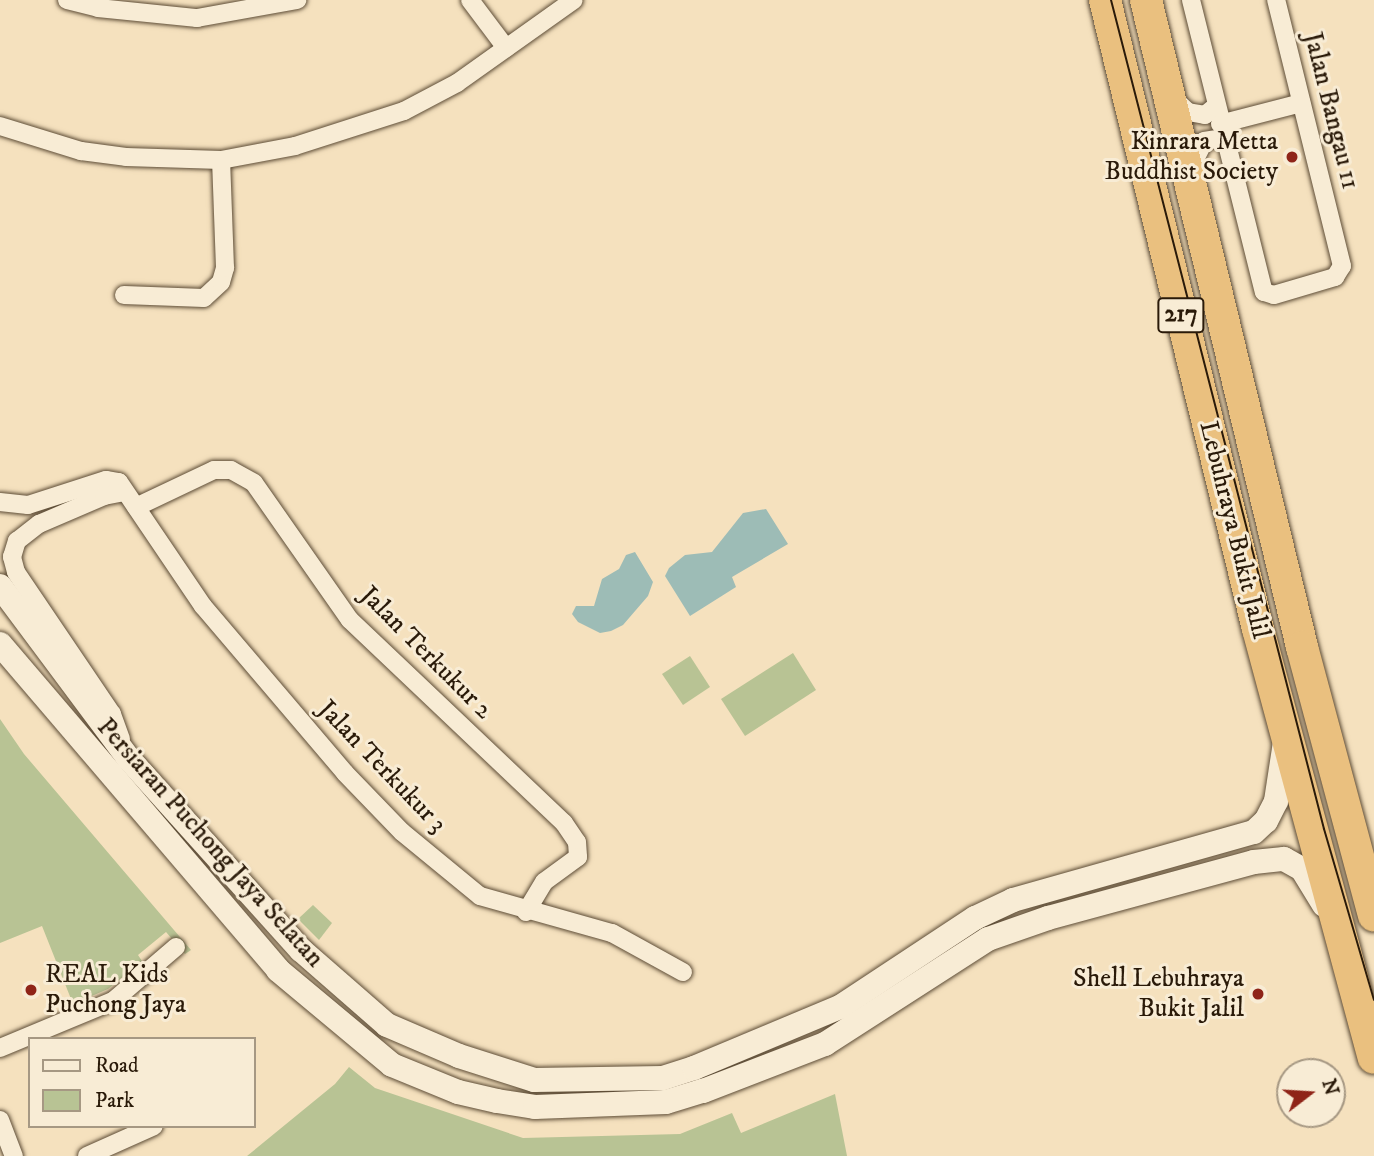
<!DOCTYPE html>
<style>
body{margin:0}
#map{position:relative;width:1374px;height:1156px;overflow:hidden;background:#f5e1be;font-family:"IM FELL DW Pica",serif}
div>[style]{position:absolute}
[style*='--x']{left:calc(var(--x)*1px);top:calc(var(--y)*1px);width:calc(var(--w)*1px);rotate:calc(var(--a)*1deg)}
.green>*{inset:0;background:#b8c394}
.water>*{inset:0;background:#9dbcb6}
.roads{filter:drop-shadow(0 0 2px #5d4c36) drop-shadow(0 0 2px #5d4c36)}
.street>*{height:18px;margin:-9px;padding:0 9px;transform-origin:9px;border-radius:9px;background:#f8ecd5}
.secondary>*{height:24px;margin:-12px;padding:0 12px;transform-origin:12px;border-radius:12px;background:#f8ecd5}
.highway>*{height:32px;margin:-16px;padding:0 16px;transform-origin:16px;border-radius:16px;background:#eac07f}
.tram>*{height:2px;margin:-1px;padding:0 1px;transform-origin:1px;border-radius:1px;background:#2a1a09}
.dots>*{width:19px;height:19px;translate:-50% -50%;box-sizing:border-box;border:4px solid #f8ecd5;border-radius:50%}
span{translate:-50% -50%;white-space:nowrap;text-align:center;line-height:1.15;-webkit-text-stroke:6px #f8ecd5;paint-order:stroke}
.shield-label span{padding:2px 5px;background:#f8ecd5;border:2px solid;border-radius:5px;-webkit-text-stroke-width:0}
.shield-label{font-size:24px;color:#2a1a09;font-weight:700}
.street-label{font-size:26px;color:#2a1a09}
.poi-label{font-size:26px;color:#2a1a09}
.right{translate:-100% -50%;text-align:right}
.left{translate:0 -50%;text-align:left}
.legend{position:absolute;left:28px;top:1037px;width:228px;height:91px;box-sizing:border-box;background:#f8ecd5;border:2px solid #a69883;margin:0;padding:9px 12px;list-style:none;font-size:21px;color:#2a1a09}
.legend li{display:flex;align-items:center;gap:14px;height:35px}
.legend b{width:35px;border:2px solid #a69883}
.north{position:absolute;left:1276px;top:1058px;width:70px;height:70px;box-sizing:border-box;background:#f8ecd5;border:2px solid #a69883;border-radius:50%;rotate:73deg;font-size:19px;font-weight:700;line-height:28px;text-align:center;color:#2a1a09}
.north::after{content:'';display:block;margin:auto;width:24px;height:32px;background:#8f2418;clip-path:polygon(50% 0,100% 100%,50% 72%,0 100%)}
</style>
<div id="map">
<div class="green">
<i style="clip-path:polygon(793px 653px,816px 690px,745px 736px,721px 699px)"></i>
<i style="clip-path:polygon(690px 656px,710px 687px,683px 705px,662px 674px)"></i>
<i style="clip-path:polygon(0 719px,24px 754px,191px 950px,185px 954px,166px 932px,138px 955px,142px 961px,108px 989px,73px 1004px,42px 926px,0 943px)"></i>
<i style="clip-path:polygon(313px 905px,332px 923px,319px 940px,298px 919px)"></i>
<i style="clip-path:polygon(349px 1067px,375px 1088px,523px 1138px,680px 1134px,732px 1113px,741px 1133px,835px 1094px,847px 1156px,247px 1156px,335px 1084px)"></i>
</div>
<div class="water">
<i style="clip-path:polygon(766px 509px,788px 544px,732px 577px,736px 587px,690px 616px,665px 576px,669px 568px,685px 555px,712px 552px,743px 513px)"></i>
<i style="clip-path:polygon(635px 552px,653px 582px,648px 596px,623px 625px,611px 631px,600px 633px,578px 622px,572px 614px,576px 606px,594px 606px,602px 579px,619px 569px,626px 555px)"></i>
</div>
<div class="roads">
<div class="street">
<i style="--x:67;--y:0;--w:32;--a:14"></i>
<i style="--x:98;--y:8;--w:100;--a:5.8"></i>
<i style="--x:197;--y:18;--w:102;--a:-10.2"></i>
<i style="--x:470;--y:0;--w:60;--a:53.1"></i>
<i style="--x:1191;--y:0;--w:301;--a:76"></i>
<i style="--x:1264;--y:292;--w:10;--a:17"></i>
<i style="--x:1274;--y:295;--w:64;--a:-16.4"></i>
<i style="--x:1335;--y:277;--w:13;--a:-58"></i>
<i style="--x:1342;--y:266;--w:274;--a:-103.9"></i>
<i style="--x:1172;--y:97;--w:22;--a:43"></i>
<i style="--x:1188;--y:112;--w:17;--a:10"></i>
<i style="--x:1205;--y:115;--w:13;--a:-39"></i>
<i style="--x:1220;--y:124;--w:84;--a:-14.5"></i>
<i style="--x:0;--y:126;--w:85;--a:17.2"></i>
<i style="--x:81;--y:151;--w:45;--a:7.6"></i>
<i style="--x:126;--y:157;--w:95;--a:1.8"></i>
<i style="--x:221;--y:160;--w:75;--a:-10.7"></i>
<i style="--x:295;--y:146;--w:114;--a:-17.8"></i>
<i style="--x:404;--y:111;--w:60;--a:-27.8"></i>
<i style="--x:457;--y:83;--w:143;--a:-35.4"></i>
<i style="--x:1190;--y:169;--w:31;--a:-63"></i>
<i style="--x:1204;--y:141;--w:20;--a:-9"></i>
<i style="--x:124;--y:295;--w:80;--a:2.1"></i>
<i style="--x:204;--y:298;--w:23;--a:-43"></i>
<i style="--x:221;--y:282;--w:15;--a:-74"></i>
<i style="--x:225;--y:268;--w:108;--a:-92.1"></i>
<i style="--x:0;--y:502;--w:28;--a:6"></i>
<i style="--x:28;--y:505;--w:82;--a:-17.8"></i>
<i style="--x:106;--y:480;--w:13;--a:9"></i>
<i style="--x:119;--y:482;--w:150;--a:55.9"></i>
<i style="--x:203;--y:606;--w:219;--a:49.6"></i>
<i style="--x:345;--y:773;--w:82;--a:46"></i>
<i style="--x:402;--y:832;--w:101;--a:39.4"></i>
<i style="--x:480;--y:896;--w:137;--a:15.7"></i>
<i style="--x:612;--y:933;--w:81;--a:28.8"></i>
<i style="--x:136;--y:507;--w:86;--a:-25.4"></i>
<i style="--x:214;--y:470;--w:17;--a:0"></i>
<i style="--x:231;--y:470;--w:26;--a:29"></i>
<i style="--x:254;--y:483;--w:167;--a:55"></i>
<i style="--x:350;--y:620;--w:295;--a:43.5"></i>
<i style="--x:564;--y:823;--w:23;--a:56"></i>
<i style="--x:577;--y:842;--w:15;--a:86"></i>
<i style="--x:578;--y:857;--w:42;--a:143.7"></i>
<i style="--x:544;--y:882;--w:35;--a:121"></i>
<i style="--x:121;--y:739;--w:27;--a:-110"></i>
<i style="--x:112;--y:714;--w:171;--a:-124.1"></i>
<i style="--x:16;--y:572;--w:16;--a:-105"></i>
<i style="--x:12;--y:557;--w:17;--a:-73"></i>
<i style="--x:17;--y:541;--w:28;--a:-38"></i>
<i style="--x:39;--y:524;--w:71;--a:-23.3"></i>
<i style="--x:104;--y:496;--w:21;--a:-11"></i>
<i style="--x:0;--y:1048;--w:122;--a:-22.6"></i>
<i style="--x:113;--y:1001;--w:83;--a:-40.6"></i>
<i style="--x:0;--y:1120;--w:39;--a:69"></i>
<i style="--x:87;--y:1156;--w:73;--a:-24.1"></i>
</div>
<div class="secondary">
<i style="--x:0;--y:586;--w:214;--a:53.3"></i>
<i style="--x:128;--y:758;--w:258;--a:48"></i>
<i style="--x:301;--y:950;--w:114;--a:41.1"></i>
<i style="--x:387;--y:1025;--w:78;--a:23.3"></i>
<i style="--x:459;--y:1056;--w:79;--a:17.7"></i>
<i style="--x:534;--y:1080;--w:129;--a:-0.9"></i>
<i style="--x:663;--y:1078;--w:33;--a:-18"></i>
<i style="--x:694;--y:1068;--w:158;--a:-22.7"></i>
<i style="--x:840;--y:1007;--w:162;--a:-33.4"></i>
<i style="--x:975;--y:918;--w:42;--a:-25.3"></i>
<i style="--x:1013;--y:900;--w:250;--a:-15.8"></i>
<i style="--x:1254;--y:832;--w:16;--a:-43"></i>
<i style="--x:1266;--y:821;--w:22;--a:-63"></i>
<i style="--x:1276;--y:801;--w:60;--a:-81.3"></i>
<i style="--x:0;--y:644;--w:428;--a:49.5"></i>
<i style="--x:278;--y:970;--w:148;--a:39.8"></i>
<i style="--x:392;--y:1065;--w:71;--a:22.2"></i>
<i style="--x:458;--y:1092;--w:40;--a:13"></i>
<i style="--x:497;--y:1101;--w:38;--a:9"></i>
<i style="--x:535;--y:1107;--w:131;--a:-2.2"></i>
<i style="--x:666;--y:1102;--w:39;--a:-17"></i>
<i style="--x:703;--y:1091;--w:131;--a:-21.1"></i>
<i style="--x:825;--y:1044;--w:194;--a:-32.8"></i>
<i style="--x:988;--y:939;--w:64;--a:-19.3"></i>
<i style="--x:1048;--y:918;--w:213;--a:-15.2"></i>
<i style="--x:1254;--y:862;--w:30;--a:-6"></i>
<i style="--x:1284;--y:859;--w:21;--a:29"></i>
<i style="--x:1302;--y:869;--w:42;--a:58.6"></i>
</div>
<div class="highway">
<i style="--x:1105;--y:0;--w:647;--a:76.33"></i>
<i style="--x:1258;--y:629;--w:444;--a:74.9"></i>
<i style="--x:1146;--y:0;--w:666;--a:76.44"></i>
<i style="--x:1302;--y:647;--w:278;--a:75"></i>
</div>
</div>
<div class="tram">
<i style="--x:1111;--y:0;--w:856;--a:75.59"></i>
<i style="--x:1324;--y:829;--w:178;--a:73.7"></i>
</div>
<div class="dots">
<i style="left:1292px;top:157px;background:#8f2418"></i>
<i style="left:31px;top:990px;background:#8f2418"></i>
<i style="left:1258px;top:994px;background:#8f2418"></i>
</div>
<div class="shield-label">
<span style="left:1181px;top:315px">217</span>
</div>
<div class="street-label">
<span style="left:1331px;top:111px;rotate:76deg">Jalan Bangau 11</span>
<span style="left:1234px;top:530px;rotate:76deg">Lebuhraya Bukit Jalil</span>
<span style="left:426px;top:653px;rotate:45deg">Jalan Terkukur 2</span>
<span style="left:382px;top:767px;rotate:46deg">Jalan Terkukur 3</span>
<span style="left:210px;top:843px;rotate:48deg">Persiaran Puchong Jaya Selatan</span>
</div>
<div class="poi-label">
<span class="right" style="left:1278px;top:157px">Kinrara Metta<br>Buddhist Society</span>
<span class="left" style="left:45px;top:990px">REAL Kids<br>Puchong Jaya</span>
<span class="right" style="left:1244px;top:994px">Shell Lebuhraya<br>Bukit Jalil</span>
</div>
<ul class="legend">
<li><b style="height:9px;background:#f8ecd5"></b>Road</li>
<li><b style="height:19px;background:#b8c394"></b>Park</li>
</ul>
<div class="north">N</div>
</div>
